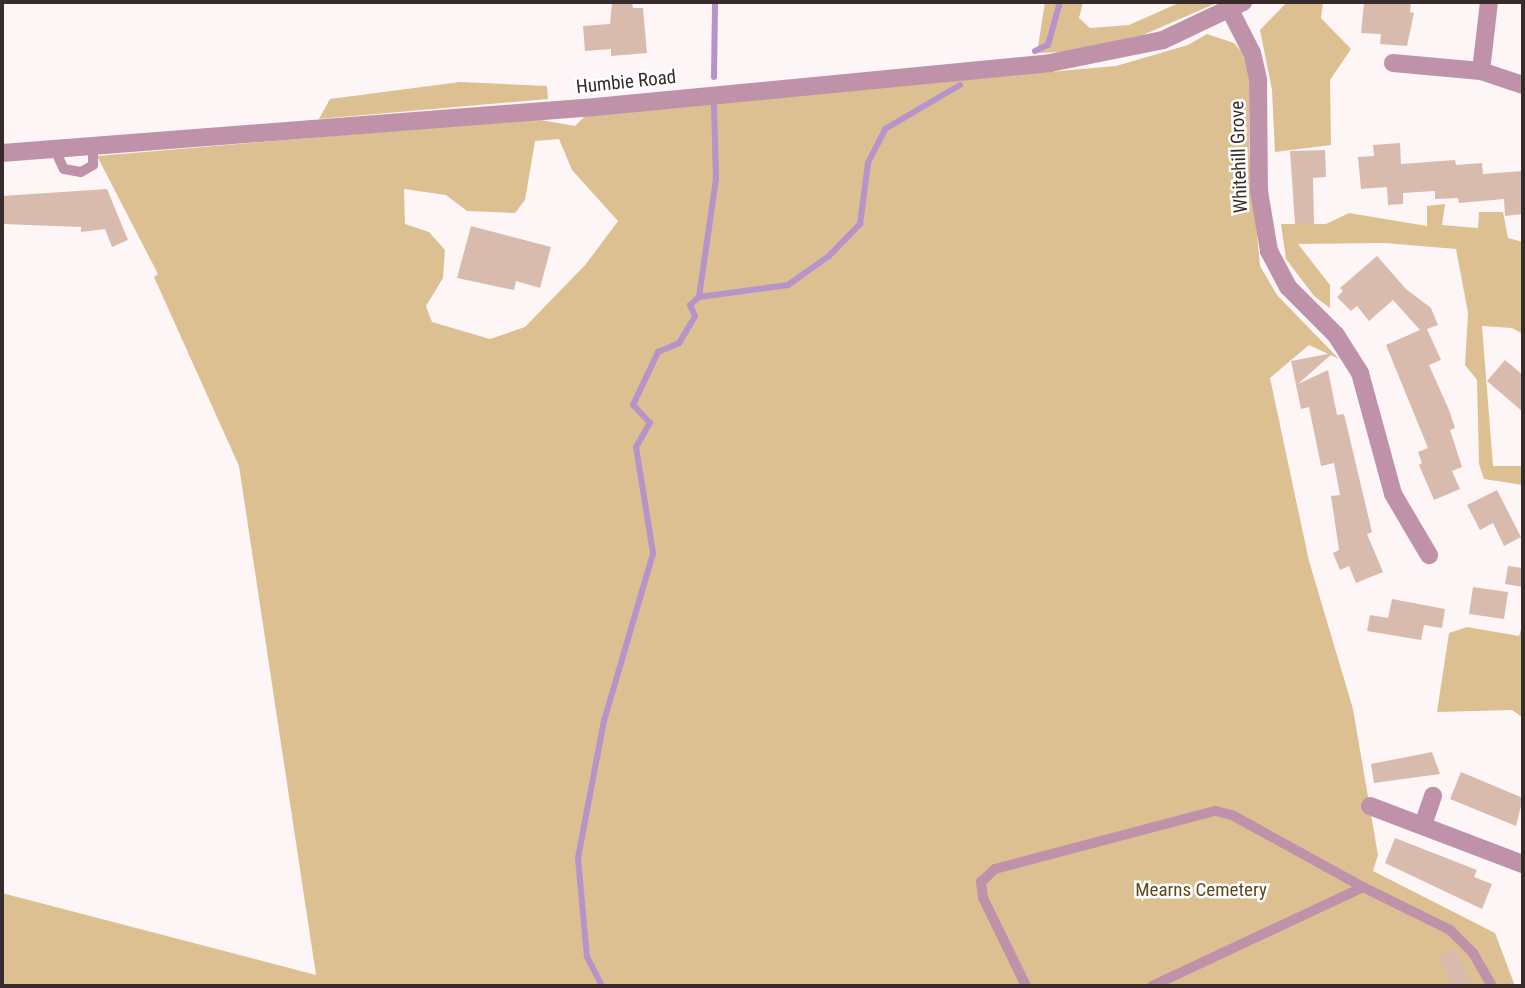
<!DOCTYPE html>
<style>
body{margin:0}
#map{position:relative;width:1525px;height:988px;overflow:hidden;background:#fef6f6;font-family:"Roboto Condensed",sans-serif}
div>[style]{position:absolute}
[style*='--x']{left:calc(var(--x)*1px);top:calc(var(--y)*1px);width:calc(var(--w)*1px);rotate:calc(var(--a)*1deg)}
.green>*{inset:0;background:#ddc091}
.stream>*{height:6px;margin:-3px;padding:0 3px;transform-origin:3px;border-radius:3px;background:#b693c8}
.building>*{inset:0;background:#d8bbad}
.service>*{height:10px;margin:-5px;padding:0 5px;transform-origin:5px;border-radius:5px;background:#c092aa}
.minor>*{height:18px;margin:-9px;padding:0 9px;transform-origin:9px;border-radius:9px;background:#c092aa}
.tertiary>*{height:18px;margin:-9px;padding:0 9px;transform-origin:9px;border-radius:9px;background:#c092aa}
span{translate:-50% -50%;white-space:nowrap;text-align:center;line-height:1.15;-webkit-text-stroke:5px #fff;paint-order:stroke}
.street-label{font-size:19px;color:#382b2b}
.park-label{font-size:19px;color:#5f481b}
.frame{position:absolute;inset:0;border:4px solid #382b2b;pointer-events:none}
</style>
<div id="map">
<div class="green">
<i style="clip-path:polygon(1045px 2px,1083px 2px,1079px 18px,1090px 28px,1129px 25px,1181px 2px,1219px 2px,1143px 35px,1064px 52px,1037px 53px)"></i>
<i style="clip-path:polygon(1287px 2px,1323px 2px,1321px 18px,1351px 49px,1330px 80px,1331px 145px,1275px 152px,1272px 90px,1260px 30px)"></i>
<i style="clip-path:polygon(evenodd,1207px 34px,1234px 43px,1242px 52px,1249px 77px,1249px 151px,1260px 266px,1277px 295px,1339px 359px,1309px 345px,1270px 378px,1309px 561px,1353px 709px,1378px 855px,1373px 871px,1495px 933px,1515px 986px,2px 986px,2px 893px,316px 975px,239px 466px,154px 277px,158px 274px,97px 156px,535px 119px,575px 126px,587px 114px,1116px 66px,1188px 45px,1207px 34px,559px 139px,572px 170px,618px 221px,586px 264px,525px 327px,490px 339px,432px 322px,426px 306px,443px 278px,445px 250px,429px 232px,405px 224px,404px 189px,446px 195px,467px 211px,515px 213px,525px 200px,535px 141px,559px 139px)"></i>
<i style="clip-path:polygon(460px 82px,547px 86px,548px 99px,319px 119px,330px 99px)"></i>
<i style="clip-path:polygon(1445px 204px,1442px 225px,1478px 228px,1479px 212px,1503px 212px,1508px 238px,1523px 242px,1523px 334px,1512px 328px,1482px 326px,1493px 466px,1523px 466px,1523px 485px,1484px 479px,1479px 464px,1477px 380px,1465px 365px,1468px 313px,1456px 249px,1385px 243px,1298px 244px,1330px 285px,1330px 308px,1314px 296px,1286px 259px,1281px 224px,1326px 224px,1349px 213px,1427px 226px,1427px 206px)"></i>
<i style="clip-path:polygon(1523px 623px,1523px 718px,1512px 710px,1437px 712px,1449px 633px,1467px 627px,1519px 636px)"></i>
</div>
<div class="stream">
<i style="--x:1035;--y:51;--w:14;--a:-25"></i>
<i style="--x:1048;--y:45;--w:45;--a:-74.4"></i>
<i style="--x:714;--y:77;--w:75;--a:-89.2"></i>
<i style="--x:699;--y:297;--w:119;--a:-81.8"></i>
<i style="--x:716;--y:179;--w:73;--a:-91.6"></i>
<i style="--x:602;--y:986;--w:33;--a:-117"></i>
<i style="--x:587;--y:957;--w:99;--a:-95.2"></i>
<i style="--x:578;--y:858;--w:139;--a:-79.3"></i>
<i style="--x:604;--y:721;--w:175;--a:-73.7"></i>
<i style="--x:653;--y:553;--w:107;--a:-99.1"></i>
<i style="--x:636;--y:447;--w:28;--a:-60"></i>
<i style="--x:650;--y:423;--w:25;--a:-133"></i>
<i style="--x:633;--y:405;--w:59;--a:-64.7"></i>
<i style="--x:658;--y:352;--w:23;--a:-23"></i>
<i style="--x:679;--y:343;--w:31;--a:-59"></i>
<i style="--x:695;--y:316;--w:12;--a:-114"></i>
<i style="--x:690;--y:305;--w:12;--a:-42"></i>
<i style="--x:699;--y:297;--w:90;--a:-7.7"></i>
<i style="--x:788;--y:285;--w:50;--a:-35.3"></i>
<i style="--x:829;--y:256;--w:45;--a:-45.9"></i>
<i style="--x:860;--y:224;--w:62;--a:-82.5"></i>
<i style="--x:868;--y:163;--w:38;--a:-63"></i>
<i style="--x:885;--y:129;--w:87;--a:-30.4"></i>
</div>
<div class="building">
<i style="clip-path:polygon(612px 2px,632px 2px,633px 8px,643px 8px,647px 53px,611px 56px,611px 49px,585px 51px,583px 26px,610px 24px)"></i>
<i style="clip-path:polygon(1364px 2px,1411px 2px,1410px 12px,1414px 13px,1407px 46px,1380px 44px,1381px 34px,1361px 33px)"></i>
<i style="clip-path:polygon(1400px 143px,1401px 164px,1455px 160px,1456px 165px,1482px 163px,1483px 174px,1523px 171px,1523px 214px,1505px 216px,1504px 199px,1459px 203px,1458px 198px,1435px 199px,1435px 191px,1403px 193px,1403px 204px,1388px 205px,1387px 187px,1361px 189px,1358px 157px,1374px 156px,1373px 145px)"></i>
<i style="clip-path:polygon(1325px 150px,1326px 177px,1313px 178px,1314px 224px,1295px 224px,1290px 151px)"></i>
<i style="clip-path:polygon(107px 189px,128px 240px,112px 247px,105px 229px,81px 232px,81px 227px,2px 224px,2px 196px)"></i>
<i style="clip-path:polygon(471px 226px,551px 247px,540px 288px,516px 281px,514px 290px,457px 278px)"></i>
<i style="clip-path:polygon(1377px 256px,1406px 289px,1431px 308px,1438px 325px,1427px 329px,1441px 360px,1429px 365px,1449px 410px,1455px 428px,1450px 430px,1462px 467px,1452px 471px,1460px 489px,1434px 500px,1419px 465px,1422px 463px,1418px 452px,1428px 448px,1386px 345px,1420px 330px,1393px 300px,1369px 321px,1357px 306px,1351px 311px,1337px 297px,1343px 291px,1340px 288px)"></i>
<i style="clip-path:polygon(1333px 353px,1298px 384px,1328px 370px,1337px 415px,1344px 414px,1372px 532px,1367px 534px,1383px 572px,1356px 583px,1349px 566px,1340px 570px,1333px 553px,1339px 550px,1331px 496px,1340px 495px,1334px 463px,1321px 466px,1309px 407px,1301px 409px,1291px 361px)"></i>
<i style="clip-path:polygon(1505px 360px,1523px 375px,1523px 412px,1487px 381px)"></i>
<i style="clip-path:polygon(1497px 490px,1521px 537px,1504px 546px,1493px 523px,1480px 530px,1467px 505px)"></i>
<i style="clip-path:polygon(1508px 566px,1523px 568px,1523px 587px,1505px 584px)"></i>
<i style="clip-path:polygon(1473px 587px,1508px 592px,1504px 619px,1469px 614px)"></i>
<i style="clip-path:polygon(1392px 599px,1445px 609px,1442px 628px,1424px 625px,1421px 640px,1367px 631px,1370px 615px,1388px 618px)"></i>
<i style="clip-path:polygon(1432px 752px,1440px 774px,1374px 783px,1371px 764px)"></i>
<i style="clip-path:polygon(1461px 772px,1523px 798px,1516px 826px,1450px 799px)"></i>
<i style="clip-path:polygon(1395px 838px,1477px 870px,1474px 877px,1492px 884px,1482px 909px,1385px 863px)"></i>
<i style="clip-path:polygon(1455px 949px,1471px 982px,1463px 986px,1452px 986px,1438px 957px)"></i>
</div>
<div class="service">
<i style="--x:54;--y:148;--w:23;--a:65"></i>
<i style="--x:64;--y:169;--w:17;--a:10"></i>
<i style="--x:81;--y:172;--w:14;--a:-30"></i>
<i style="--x:93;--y:165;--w:20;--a:-90"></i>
<i style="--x:1026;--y:986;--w:98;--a:-116"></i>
<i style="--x:983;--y:898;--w:16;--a:-97"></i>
<i style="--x:981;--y:882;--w:19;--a:-43"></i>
<i style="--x:995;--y:869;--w:228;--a:-14.8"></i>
<i style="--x:1215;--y:811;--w:17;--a:13"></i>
<i style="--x:1232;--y:815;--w:149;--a:28.8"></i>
<i style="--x:1152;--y:986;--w:233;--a:-25.1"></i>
<i style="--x:1363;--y:887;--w:97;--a:26.3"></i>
<i style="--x:1450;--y:930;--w:33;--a:45"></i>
<i style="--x:1473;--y:953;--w:38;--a:60"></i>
</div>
<div class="minor">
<i style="--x:1230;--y:10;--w:48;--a:62.9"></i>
<i style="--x:1252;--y:53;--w:28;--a:77"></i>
<i style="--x:1258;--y:80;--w:111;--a:89.5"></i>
<i style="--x:1259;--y:191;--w:61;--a:80.5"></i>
<i style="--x:1269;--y:251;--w:41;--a:62.2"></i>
<i style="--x:1288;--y:287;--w:68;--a:45"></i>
<i style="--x:1336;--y:335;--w:45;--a:57.7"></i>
<i style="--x:1360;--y:373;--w:125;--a:74.7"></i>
<i style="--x:1393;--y:494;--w:71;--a:59.5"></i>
<i style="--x:1393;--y:63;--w:88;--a:5.2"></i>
<i style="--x:1481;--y:71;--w:44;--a:18.4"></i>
<i style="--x:1481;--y:71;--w:69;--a:-83.4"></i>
<i style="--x:1370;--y:806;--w:164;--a:20.8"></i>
<i style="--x:1423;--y:825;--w:31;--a:-71"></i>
</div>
<div class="tertiary">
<i style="--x:2;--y:153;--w:595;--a:-4.44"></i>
<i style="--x:595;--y:107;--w:457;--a:-5.5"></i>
<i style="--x:1050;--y:63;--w:115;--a:-11.5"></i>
<i style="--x:1163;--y:40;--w:89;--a:-25.4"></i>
</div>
<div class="street-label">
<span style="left:626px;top:82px;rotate:-6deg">Humbie Road</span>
<span style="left:1239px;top:157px;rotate:-92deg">Whitehill Grove</span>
</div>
<div class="park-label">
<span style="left:1201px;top:890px">Mearns Cemetery</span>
</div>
<div class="frame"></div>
</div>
